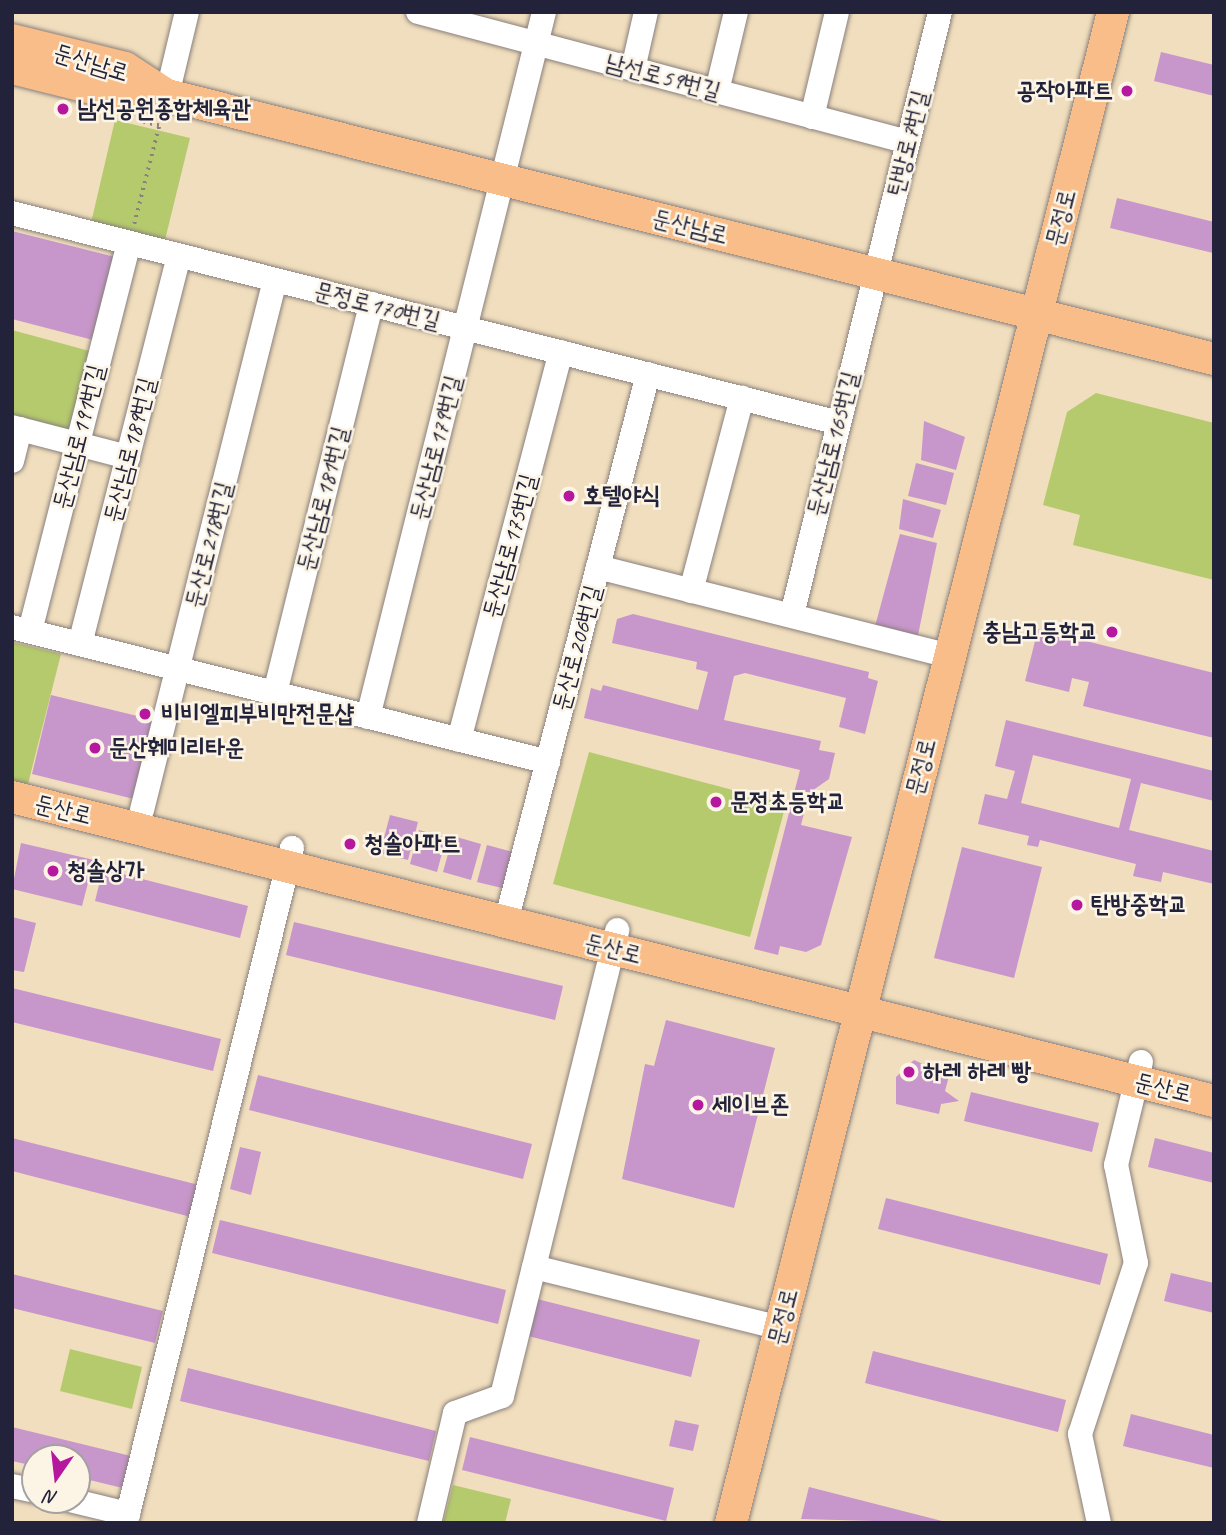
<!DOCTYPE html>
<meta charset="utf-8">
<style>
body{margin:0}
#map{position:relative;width:1226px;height:1535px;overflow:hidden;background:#f1debe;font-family:Caveat,"Poor Story",sans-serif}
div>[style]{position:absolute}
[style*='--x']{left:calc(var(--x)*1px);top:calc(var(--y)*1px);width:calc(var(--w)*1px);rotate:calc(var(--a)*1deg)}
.green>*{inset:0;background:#b5ca6d}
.building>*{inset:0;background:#c796cb}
.path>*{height:3.5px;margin-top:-1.75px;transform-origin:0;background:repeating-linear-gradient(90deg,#8a807c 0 2px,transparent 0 7px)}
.roads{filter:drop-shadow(0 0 2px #8a807c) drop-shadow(0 0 2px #8a807c)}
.minor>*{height:24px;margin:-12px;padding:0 12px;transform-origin:12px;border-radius:12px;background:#fff}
.major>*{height:32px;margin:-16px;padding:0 16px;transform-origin:16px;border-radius:16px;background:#f8bd89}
.dots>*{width:19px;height:19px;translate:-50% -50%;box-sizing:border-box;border:4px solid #fcf5e5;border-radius:50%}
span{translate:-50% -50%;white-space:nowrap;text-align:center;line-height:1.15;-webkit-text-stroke:5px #fcf5e5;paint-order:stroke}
.street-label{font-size:24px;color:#22223b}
.poi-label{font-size:24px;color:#22223b;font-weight:700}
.right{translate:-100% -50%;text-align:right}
.left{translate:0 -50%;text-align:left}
.frame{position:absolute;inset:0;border:14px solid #22223b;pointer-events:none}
.north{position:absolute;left:21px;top:1444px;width:70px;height:70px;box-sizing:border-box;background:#fcf5e5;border:2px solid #a5a1a1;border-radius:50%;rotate:194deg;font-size:19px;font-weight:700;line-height:28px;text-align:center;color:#22223b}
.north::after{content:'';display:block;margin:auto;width:24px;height:32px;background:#b5179e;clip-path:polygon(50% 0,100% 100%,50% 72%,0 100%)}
</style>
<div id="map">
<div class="green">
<i style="clip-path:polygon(115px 120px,190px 138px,165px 240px,91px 223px)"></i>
<i style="clip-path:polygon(12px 330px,97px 353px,75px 432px,12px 415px)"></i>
<i style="clip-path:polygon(1096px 393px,1214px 423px,1214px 580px,1073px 545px,1080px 515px,1043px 505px,1067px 412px)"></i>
<i style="clip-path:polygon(12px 642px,61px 654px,28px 784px,12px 781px)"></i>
<i style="clip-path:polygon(589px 752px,786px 804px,750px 937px,553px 884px)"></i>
<i style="clip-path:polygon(70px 1349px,142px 1367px,132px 1409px,60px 1391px)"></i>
<i style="clip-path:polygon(453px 1485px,511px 1499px,505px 1523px,443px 1523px)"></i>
</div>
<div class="building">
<i style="clip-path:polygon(1161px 52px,1214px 65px,1214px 96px,1154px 81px)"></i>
<i style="clip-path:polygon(1117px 198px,1214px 222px,1213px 253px,1110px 228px)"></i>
<i style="clip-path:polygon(12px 231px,115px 257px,93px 340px,12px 319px)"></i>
<i style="clip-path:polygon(924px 421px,965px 437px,956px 470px,921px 460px)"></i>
<i style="clip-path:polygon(916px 463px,954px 473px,946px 505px,908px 496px)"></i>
<i style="clip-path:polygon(903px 499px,941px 510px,933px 538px,899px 529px)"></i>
<i style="clip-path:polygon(900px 534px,937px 543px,917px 640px,874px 630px)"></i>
<i style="clip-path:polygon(633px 614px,869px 672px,868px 678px,878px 681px,865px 734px,839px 727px,846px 698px,745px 673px,734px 676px,724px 720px,821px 741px,819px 750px,835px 753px,829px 779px,809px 793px,801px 825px,852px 837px,821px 945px,806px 952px,780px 946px,778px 955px,754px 949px,800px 770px,584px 718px,591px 688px,601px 691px,603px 685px,698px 710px,708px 672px,696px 669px,697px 662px,612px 643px,617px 619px)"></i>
<i style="clip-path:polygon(1038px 629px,1214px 673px,1214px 738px,1083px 706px,1089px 682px,1072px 678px,1069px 692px,1025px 681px)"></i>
<i style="clip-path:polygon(51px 695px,158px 721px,138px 800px,32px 774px)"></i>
<i style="clip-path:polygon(evenodd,1006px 720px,1214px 771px,1214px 801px,1141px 783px,1129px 830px,1214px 851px,1214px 884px,1163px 872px,1161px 882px,1133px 876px,1136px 864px,1040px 840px,1038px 847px,1027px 845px,1029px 836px,978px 824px,985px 794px,1007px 799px,1015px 771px,995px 766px,1006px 720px,1033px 755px,1131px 779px,1119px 828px,1021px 803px,1033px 755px)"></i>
<i style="clip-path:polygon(390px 815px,418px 822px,408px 860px,380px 853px)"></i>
<i style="clip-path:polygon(419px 830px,446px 838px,437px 872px,410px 864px)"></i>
<i style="clip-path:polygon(453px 836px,481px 844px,471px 880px,443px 872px)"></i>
<i style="clip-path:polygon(21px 843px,94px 860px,82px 906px,12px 889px)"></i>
<i style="clip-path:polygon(487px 845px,516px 853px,506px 889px,477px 882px)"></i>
<i style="clip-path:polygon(962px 847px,1042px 867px,1014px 978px,934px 958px)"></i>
<i style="clip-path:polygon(103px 869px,248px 906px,240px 938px,95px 901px)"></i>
<i style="clip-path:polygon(12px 917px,36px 923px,24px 972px,12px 970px)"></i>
<i style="clip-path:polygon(294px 922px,563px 986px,555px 1020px,286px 955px)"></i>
<i style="clip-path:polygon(12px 988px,221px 1039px,213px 1071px,12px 1022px)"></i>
<i style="clip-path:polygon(666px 1020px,775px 1048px,734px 1208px,622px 1179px,645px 1064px,654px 1066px)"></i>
<i style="clip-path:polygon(914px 1060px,949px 1076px,945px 1091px,959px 1101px,941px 1104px,939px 1114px,896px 1104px,896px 1077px)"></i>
<i style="clip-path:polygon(258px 1075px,532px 1144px,523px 1179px,249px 1110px)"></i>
<i style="clip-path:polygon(971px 1092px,1099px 1123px,1092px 1152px,964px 1121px)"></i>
<i style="clip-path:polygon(12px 1138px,199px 1185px,191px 1217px,12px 1171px)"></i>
<i style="clip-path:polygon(1155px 1138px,1214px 1153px,1214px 1183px,1148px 1167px)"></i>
<i style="clip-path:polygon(240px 1147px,261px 1152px,251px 1195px,230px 1189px)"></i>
<i style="clip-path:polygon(886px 1198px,1108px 1254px,1100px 1285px,878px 1229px)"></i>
<i style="clip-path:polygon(220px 1220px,506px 1290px,498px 1324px,212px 1253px)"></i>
<i style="clip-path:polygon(1171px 1273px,1214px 1283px,1214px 1313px,1164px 1301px)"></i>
<i style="clip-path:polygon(12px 1274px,163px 1311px,155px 1343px,12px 1308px)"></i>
<i style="clip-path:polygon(533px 1298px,700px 1340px,691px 1377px,524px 1335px)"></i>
<i style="clip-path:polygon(873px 1351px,1066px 1400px,1058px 1432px,865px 1383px)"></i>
<i style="clip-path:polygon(188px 1368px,436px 1431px,429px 1461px,180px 1401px)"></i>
<i style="clip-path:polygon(1131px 1414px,1214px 1435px,1214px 1468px,1123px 1446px)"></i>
<i style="clip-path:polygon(675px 1420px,699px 1425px,693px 1451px,669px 1446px)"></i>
<i style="clip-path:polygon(12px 1427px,139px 1458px,131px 1490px,77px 1477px,77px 1458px,35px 1458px,35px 1466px,12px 1461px)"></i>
<i style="clip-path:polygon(470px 1437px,674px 1488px,666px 1521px,462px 1470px)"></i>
<i style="clip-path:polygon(809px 1487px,946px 1522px,946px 1523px,801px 1519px)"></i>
</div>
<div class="path">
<i style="--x:134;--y:224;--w:101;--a:-75.7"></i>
<i style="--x:159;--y:126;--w:21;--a:-166"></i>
</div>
<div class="roads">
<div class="minor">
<i style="--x:418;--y:12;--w:507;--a:14.86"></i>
<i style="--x:633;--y:69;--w:58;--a:-77.2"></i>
<i style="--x:717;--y:91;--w:81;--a:-76.5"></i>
<i style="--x:167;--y:95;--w:85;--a:-76.5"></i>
<i style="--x:812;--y:117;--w:108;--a:-76.6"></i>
<i style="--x:12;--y:213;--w:853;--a:14.25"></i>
<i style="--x:12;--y:427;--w:120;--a:14.5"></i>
<i style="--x:12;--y:461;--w:33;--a:-76"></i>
<i style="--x:598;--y:567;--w:362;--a:14.2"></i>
<i style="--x:691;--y:591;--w:200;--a:-75.2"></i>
<i style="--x:792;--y:615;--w:621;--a:-76.21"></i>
<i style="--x:12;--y:627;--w:553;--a:14.14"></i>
<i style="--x:30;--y:631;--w:400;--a:-75.7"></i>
<i style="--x:80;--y:644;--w:400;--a:-75.7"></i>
<i style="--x:275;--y:693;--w:401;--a:-76.1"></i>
<i style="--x:368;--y:717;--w:727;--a:-75.98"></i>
<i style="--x:459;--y:740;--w:401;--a:-75.3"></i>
<i style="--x:142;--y:810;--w:546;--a:-75.91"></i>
<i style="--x:506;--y:922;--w:566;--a:-75.47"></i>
<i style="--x:534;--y:1267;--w:253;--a:13.9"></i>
<i style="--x:12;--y:1486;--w:24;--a:12"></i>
<i style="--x:70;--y:1500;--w:60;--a:13.6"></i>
<i style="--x:128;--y:1514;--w:686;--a:-76.17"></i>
<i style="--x:429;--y:1523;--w:113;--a:-76.7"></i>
<i style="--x:455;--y:1413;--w:50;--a:-19.9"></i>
<i style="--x:502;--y:1396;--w:480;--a:-76.1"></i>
<i style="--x:1099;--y:1523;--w:91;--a:-102.1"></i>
<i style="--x:1080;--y:1434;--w:180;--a:-71.9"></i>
<i style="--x:1136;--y:1263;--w:100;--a:-101.5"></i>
<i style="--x:1116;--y:1165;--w:106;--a:-76.4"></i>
</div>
<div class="major">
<i style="--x:12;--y:40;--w:116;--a:13.9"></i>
<i style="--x:125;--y:68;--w:48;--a:33"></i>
<i style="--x:12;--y:68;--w:107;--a:14"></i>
<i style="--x:116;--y:94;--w:51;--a:1.1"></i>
<i style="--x:167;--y:95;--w:1080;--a:14.15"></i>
<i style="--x:12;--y:797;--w:1240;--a:14.19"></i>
<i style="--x:731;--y:1523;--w:1559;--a:-75.81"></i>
</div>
</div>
<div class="dots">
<i style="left:1127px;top:91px;background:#b5179e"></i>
<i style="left:63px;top:109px;background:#b5179e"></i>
<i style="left:569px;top:496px;background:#b5179e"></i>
<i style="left:1112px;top:632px;background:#b5179e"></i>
<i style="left:145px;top:714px;background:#b5179e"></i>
<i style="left:95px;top:748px;background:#b5179e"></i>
<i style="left:716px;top:802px;background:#b5179e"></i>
<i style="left:350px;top:844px;background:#b5179e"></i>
<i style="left:53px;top:871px;background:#b5179e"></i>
<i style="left:1077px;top:905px;background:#b5179e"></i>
<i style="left:909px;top:1072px;background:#b5179e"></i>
<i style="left:698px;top:1105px;background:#b5179e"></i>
</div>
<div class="street-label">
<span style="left:91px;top:63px;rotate:17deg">둔산남로</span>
<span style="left:663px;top:77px;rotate:15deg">남선로59번길</span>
<span style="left:908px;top:143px;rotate:-76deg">탄방로7번길</span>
<span style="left:1061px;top:218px;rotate:-76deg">문정로</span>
<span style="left:690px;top:227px;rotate:14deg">둔산남로</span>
<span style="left:377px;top:306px;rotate:14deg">문정로170번길</span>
<span style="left:79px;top:437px;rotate:-76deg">둔산남로191번길</span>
<span style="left:833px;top:444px;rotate:-76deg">둔산남로165번길</span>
<span style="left:436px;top:448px;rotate:-76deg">둔산남로179번길</span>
<span style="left:130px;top:450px;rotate:-76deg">둔산남로189번길</span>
<span style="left:323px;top:499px;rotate:-76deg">둔산남로181번길</span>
<span style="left:209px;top:545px;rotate:-76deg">둔산로218번길</span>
<span style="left:510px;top:546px;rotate:-75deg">둔산남로175번길</span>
<span style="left:577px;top:648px;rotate:-75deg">둔산로206번길</span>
<span style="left:921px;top:767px;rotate:-76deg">문정로</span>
<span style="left:63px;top:810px;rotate:14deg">둔산로</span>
<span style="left:613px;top:949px;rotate:14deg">둔산로</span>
<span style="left:1163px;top:1088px;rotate:14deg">둔산로</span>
<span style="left:783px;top:1317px;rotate:-76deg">문정로</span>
</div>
<div class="poi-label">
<span class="right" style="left:1113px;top:91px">공작아파트</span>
<span class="left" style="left:77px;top:109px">남선공원종합체육관</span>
<span class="left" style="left:583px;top:496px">호텔야식</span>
<span class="right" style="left:1098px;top:632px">충남고등학교</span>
<span class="left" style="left:161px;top:714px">비비엘피부비만전문샵</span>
<span class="left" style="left:109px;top:748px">둔산훼미리타운</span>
<span class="left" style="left:730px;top:802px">문정초등학교</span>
<span class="left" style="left:364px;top:844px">청솔아파트</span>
<span class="left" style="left:67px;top:871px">청솔상가</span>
<span class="left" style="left:1091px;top:905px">탄방중학교</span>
<span class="left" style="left:923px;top:1072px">하레 하레 빵</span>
<span class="left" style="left:712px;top:1105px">세이브존</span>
</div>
<div class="frame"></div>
<div class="north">N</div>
</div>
